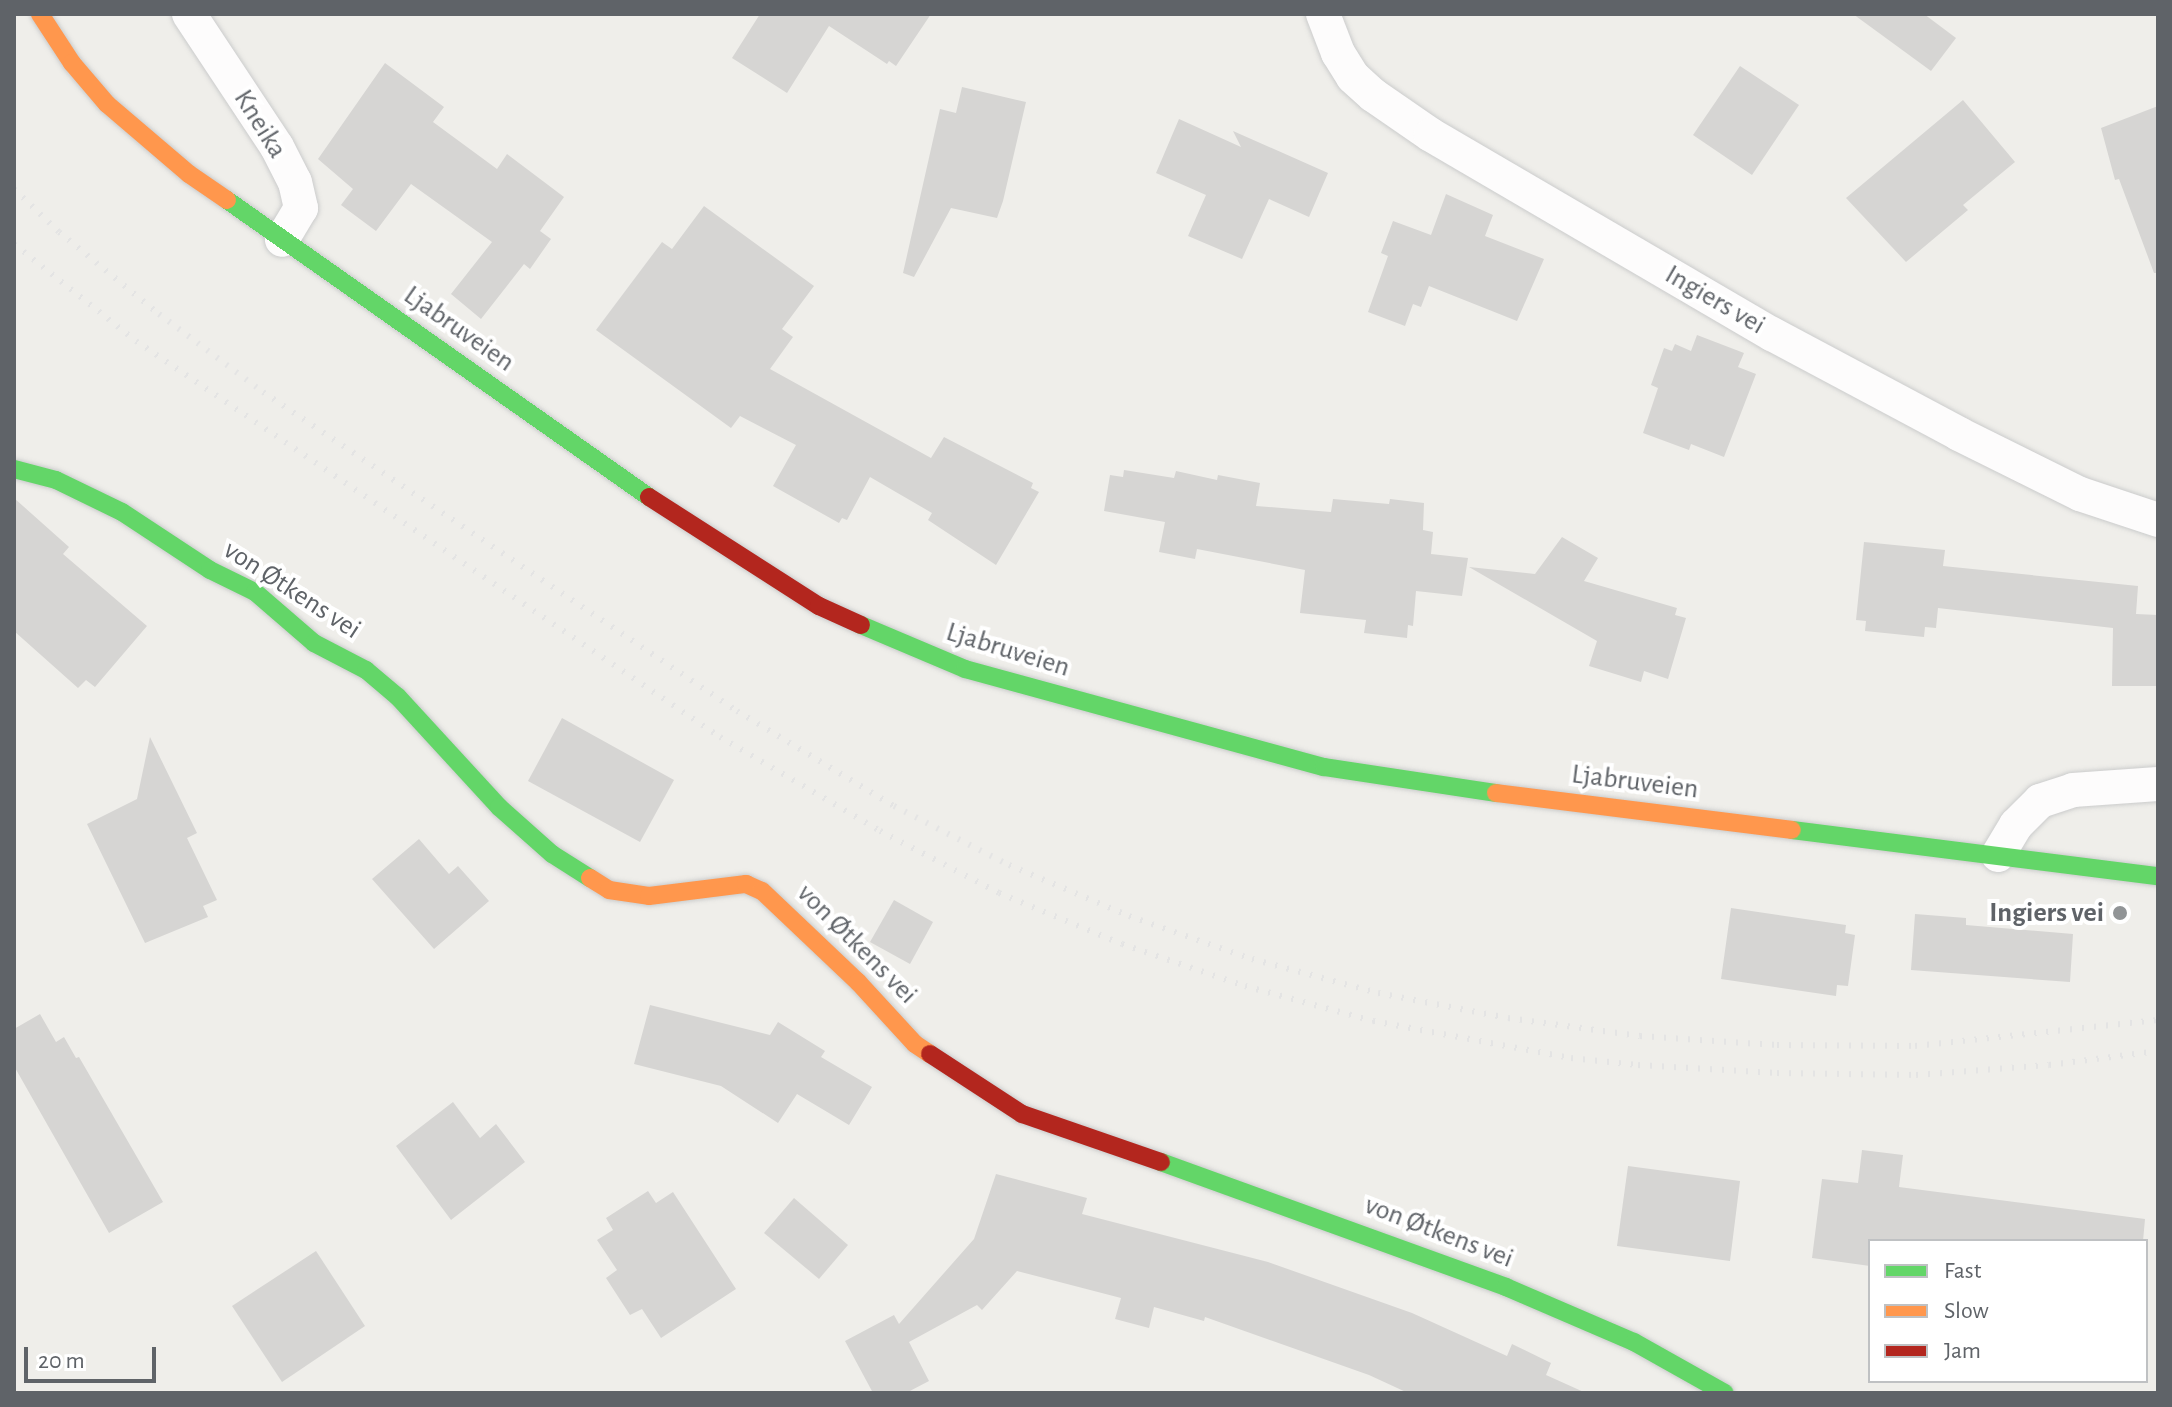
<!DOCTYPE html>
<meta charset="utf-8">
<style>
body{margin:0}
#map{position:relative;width:2172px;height:1407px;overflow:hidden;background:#efeeea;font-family:"Alegreya Sans",sans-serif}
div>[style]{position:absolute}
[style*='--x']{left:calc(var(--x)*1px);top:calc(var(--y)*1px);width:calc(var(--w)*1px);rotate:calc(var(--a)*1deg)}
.building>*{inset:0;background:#d6d5d3}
.roads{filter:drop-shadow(0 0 2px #cbcccc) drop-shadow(0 0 2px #cbcccc)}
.street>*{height:34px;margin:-17px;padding:0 17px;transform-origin:17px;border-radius:17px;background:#fdfcfc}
.fast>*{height:18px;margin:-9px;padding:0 9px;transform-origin:9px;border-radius:9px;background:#63d668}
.slow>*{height:18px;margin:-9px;padding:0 9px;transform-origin:9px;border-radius:9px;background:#ff974d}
.jam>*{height:18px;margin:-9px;padding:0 9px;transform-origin:9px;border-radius:9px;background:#b3261e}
.rail>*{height:6px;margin-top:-3px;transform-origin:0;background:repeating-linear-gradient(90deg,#e4e4e4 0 2px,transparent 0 12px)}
.dots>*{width:22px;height:22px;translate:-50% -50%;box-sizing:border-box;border:4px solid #fff;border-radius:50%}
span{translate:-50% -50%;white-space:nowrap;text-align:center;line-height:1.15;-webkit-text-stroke:8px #fff;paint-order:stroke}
.street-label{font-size:28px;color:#5f6368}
.poi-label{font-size:28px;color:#5f6368;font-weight:700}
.right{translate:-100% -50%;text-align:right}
.frame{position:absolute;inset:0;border:16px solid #5f6368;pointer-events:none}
.legend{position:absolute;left:1868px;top:1239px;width:280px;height:144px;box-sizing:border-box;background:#fff;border:2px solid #bfc1c3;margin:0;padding:10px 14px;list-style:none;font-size:24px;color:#5f6368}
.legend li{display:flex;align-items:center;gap:16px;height:40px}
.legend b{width:40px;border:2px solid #bfc1c3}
.scale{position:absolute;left:24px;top:1347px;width:132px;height:36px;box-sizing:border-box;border:4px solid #5f6368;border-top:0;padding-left:10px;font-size:24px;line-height:28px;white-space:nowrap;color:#5f6368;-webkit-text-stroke:6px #fff;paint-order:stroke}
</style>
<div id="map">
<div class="building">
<i style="clip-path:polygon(760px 14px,931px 14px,896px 66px,889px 61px,887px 64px,829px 26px,787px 93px,732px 58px)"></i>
<i style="clip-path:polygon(1853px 14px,1924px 14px,1956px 38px,1931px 71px)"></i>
<i style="clip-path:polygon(385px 63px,444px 107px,433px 122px,497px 169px,507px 154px,564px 197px,540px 231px,551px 239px,530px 269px,524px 264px,481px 319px,451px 294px,492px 242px,411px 184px,376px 231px,341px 205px,353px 189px,318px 159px)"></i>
<i style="clip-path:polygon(1740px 66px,1799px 105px,1752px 175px,1693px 135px)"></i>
<i style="clip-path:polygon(962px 87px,1026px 102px,1003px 201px,997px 218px,951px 208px,914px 277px,903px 273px,940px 109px,956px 113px)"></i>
<i style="clip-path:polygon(1963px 100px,2015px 162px,1963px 205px,1968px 210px,1906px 262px,1846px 198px)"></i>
<i style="clip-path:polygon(2158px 106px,2158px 273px,2154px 273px,2119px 179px,2115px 180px,2101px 128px)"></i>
<i style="clip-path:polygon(1179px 119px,1241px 147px,1233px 131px,1328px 173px,1309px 217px,1269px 199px,1242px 259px,1188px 236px,1206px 195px,1156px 173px)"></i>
<i style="clip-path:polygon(1446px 194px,1493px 215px,1485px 236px,1544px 259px,1517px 321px,1429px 286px,1421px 307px,1413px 304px,1405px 326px,1368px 312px,1388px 256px,1381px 253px,1393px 221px,1431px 235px)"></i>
<i style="clip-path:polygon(704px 206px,814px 286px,782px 329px,793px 337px,770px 369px,931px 458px,944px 437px,1033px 483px,1031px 488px,1039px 492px,996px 565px,928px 520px,932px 513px,870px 477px,847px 520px,842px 518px,839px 523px,773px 486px,796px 445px,740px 416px,731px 428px,596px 330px,662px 242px,672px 249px)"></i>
<i style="clip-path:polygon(1697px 335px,1744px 353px,1738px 367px,1756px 374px,1724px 457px,1691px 444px,1689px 450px,1643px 433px,1658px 388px,1651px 385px,1664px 348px,1672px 351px,1675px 344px,1691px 351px)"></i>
<i style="clip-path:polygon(1124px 470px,1174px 478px,1176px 471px,1217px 480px,1218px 475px,1260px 483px,1256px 506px,1331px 512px,1333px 499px,1389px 504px,1390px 499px,1424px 503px,1423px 530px,1433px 532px,1431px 554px,1468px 558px,1462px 596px,1416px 591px,1413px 626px,1408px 625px,1407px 638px,1364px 633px,1366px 620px,1300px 613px,1305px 570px,1197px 549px,1195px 559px,1159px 552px,1165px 522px,1104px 511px,1110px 475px,1123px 477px)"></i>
<i style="clip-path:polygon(14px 498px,69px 547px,63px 554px,147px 626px,95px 687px,86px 680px,78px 688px,14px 631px)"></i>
<i style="clip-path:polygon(1562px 537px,1598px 558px,1584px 581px,1677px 608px,1675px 615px,1686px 618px,1668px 679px,1644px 671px,1641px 682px,1589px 666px,1597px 641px,1469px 567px,1535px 574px)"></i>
<i style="clip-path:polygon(1864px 542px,1945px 550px,1943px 566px,2138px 586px,2136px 614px,2158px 615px,2158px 686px,2112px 686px,2113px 628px,1938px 608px,1936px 628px,1925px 627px,1924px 637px,1865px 631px,1866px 621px,1856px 620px)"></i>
<i style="clip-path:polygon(562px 718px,674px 780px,640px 842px,528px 781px)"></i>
<i style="clip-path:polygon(150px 737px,197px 833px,187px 838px,217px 900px,203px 906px,208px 917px,145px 943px,87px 824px,137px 799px)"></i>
<i style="clip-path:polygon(419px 839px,449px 874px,458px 866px,489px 901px,434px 949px,372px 879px)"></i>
<i style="clip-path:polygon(894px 900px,933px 922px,910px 964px,870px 942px)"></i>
<i style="clip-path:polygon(1731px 908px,1846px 925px,1845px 933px,1855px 935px,1848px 986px,1837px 985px,1836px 996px,1721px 979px)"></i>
<i style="clip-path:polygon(1915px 914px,1966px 918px,1966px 925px,2073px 934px,2070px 982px,1911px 970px)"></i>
<i style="clip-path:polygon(650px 1005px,770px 1035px,778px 1022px,825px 1051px,821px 1057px,872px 1087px,849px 1125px,797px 1094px,778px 1123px,721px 1086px,634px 1064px)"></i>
<i style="clip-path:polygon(40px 1014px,56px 1042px,64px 1037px,76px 1058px,79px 1057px,163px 1202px,109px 1233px,14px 1066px,14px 1029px)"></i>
<i style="clip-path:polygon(453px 1102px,480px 1138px,496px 1124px,525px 1162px,451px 1220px,396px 1146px)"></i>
<i style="clip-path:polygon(1862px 1150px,1903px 1155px,1899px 1187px,2145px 1219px,2143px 1241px,1870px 1241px,1870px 1266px,1812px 1258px,1822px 1179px,1858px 1183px)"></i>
<i style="clip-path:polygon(1628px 1166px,1740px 1181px,1730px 1261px,1617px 1246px)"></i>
<i style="clip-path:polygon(996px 1174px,1087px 1198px,1082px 1214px,1268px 1262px,1412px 1313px,1507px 1356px,1512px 1344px,1551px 1363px,1546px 1375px,1586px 1393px,1408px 1393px,1369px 1375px,1205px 1317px,1204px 1321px,1154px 1307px,1149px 1328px,1115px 1319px,1121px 1298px,1017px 1271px,982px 1310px,977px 1305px,909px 1342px,929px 1381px,906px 1393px,873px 1393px,845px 1341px,894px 1315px,899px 1324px,974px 1239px)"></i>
<i style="clip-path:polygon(648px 1191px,656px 1203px,673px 1192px,736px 1289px,661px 1338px,642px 1309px,630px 1315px,606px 1278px,617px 1270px,597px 1240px,613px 1230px,606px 1218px)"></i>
<i style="clip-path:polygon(794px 1198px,848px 1245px,819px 1279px,764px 1233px)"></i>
<i style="clip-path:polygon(316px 1251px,365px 1326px,282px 1382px,232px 1306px)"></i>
</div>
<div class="roads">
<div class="street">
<i style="--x:189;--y:14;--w:159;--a:56.5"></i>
<i style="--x:277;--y:147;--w:39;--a:63"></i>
<i style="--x:295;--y:182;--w:27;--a:77"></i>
<i style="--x:301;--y:208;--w:37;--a:121"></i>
<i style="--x:1323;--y:14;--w:42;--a:69"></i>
<i style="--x:1338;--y:53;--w:28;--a:58"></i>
<i style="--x:1353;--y:77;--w:27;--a:42"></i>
<i style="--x:1373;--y:95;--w:70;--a:34.6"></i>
<i style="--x:1431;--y:135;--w:395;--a:30.3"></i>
<i style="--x:1772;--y:334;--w:212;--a:28.1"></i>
<i style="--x:1959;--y:434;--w:135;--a:26.4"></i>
<i style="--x:2080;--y:494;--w:82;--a:18.4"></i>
<i style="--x:1998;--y:855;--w:35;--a:-59"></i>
<i style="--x:2016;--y:825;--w:34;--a:-45"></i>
<i style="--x:2040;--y:801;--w:35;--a:-18"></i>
<i style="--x:2073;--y:790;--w:85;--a:-4"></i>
</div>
<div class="fast">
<i style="--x:227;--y:200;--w:516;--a:35.14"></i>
<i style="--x:14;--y:469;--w:43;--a:14.7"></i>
<i style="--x:56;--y:480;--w:73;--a:25.9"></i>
<i style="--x:122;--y:512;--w:105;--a:33.4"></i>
<i style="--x:210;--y:570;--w:50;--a:26.1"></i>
<i style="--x:255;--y:592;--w:78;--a:40.8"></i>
<i style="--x:314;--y:643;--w:59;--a:27.4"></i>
<i style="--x:366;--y:670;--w:42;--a:40.2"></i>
<i style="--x:398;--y:697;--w:149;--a:47.4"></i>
<i style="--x:499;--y:807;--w:71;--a:41.6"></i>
<i style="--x:552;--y:854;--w:45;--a:32.3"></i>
<i style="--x:861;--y:625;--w:113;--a:22.9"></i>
<i style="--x:965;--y:669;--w:372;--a:15.3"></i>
<i style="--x:1324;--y:767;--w:174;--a:8.6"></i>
<i style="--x:1792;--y:830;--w:369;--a:7.2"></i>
<i style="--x:1161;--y:1162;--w:367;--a:19.9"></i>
<i style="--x:1506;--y:1287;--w:139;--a:23.3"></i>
<i style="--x:1634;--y:1342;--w:104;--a:29.3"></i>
</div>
<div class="slow">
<i style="--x:40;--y:14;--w:59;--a:56.9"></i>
<i style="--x:72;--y:63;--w:54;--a:49.5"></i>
<i style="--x:107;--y:104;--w:108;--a:40.5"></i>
<i style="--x:189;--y:174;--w:46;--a:34.4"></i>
<i style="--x:1496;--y:793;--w:298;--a:7.1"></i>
<i style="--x:590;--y:878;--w:22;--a:32"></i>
<i style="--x:609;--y:890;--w:40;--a:8.5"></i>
<i style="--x:649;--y:896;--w:98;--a:-7.1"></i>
<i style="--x:746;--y:884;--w:17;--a:24"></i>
<i style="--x:762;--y:891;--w:132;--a:43.5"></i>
<i style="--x:858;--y:982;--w:84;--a:47.4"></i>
<i style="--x:915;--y:1044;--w:18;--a:34"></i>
</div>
<div class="jam">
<i style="--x:649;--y:497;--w:202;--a:32.7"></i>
<i style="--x:819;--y:606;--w:46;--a:24.3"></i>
<i style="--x:930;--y:1054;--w:110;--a:33.1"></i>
<i style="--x:1022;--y:1114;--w:147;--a:19.1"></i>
</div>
</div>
<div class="rail">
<i style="--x:14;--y:189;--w:62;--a:43.7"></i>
<i style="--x:59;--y:232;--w:129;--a:39.4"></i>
<i style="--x:159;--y:314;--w:130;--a:36.9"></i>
<i style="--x:263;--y:392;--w:571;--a:33.94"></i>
<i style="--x:737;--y:711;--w:184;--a:31.2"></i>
<i style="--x:894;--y:806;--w:129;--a:27.2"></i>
<i style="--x:1009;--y:865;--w:130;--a:23"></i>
<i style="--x:1129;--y:916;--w:130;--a:19.3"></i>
<i style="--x:1252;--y:959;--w:131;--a:15.1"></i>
<i style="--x:1378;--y:993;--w:132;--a:10.9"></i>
<i style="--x:1508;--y:1018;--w:133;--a:7.8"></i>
<i style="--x:1640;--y:1036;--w:137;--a:3.8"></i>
<i style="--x:1777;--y:1045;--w:138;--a:0.4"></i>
<i style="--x:1915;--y:1046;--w:244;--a:-6.1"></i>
<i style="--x:14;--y:244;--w:156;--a:38.5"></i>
<i style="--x:136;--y:341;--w:706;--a:34.14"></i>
<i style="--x:720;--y:737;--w:186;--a:30.4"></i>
<i style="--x:880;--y:831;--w:134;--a:27.5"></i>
<i style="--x:999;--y:893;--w:133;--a:22.5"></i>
<i style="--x:1122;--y:944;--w:130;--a:18.9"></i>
<i style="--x:1245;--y:986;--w:133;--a:15.3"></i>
<i style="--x:1373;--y:1021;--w:201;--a:10.6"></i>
<i style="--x:1571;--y:1058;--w:67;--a:6"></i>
<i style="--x:1638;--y:1065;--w:139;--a:3.3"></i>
<i style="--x:1777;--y:1073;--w:139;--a:0.8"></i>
<i style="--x:1916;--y:1075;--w:133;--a:-4.3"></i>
<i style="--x:2049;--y:1065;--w:110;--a:-7.3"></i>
</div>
<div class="dots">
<i style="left:2120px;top:913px;background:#919496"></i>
</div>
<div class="street-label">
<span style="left:260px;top:124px;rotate:58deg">Kneika</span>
<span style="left:1715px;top:300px;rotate:30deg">Ingiers vei</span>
<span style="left:459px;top:329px;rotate:35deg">Ljabruveien</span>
<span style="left:292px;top:590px;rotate:33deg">von Øtkens vei</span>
<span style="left:1008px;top:650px;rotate:17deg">Ljabruveien</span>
<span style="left:1635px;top:782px;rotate:7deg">Ljabruveien</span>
<span style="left:857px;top:944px;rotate:45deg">von Øtkens vei</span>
<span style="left:1439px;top:1232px;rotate:21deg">von Øtkens vei</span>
</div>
<div class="poi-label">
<span class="right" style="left:2104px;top:913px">Ingiers vei</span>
</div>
<div class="frame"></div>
<ul class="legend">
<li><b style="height:10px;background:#63d668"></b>Fast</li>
<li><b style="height:10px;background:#ff974d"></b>Slow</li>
<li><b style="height:10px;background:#b3261e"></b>Jam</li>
</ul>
<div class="scale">20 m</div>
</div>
